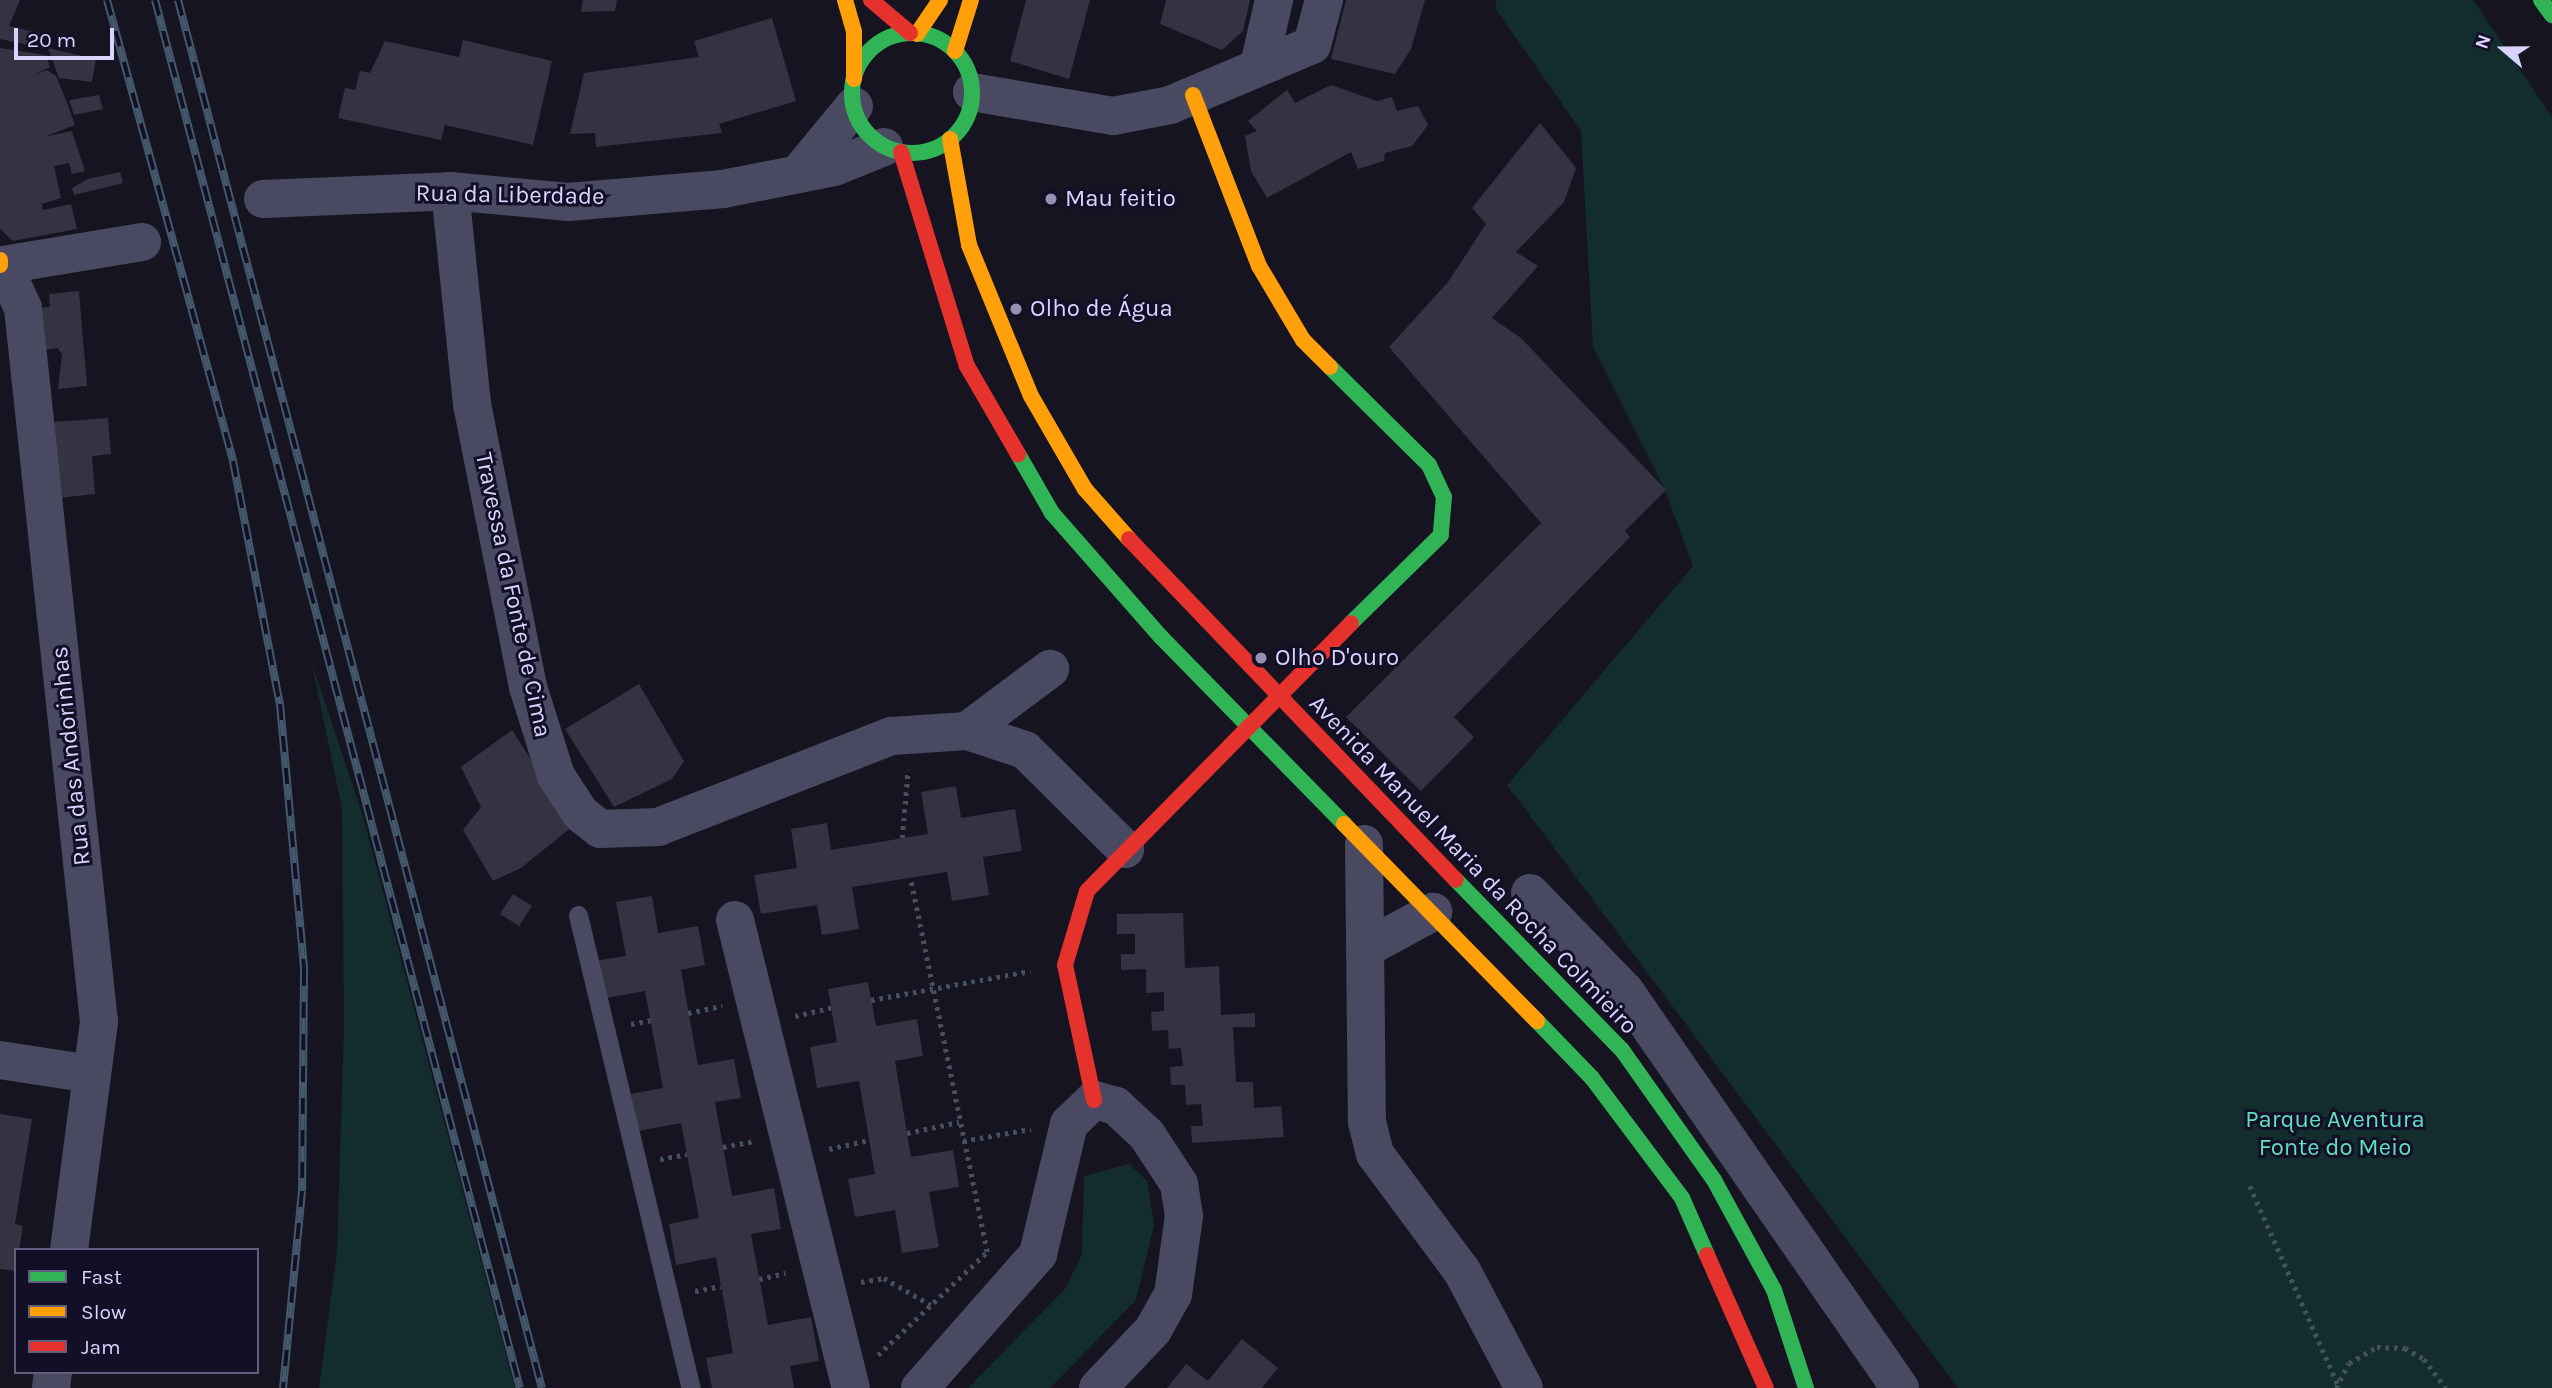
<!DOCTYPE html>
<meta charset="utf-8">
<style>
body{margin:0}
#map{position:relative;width:2552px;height:1388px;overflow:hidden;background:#161421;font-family:Karla,sans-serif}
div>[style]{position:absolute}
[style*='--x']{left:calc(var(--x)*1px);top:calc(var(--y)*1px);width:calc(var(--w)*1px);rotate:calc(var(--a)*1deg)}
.green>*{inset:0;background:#132c2d}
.building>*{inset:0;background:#343243}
.path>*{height:4.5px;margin-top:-2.25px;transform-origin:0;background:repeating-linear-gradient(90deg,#44505f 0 3.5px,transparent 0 8.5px)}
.lane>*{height:19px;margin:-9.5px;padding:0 9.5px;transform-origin:9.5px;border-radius:9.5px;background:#4a4962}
.street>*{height:38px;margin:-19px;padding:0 19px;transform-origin:19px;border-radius:19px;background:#4a4962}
.fast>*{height:16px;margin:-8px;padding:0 8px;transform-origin:8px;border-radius:8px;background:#30b455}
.fast>.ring{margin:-8px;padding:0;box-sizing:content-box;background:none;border:16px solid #30b455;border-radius:50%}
.slow>*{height:16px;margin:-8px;padding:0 8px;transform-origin:8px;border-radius:8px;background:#ff9f0a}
.jam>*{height:16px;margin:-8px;padding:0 8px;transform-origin:8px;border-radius:8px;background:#e5322d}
.rail>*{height:8px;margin-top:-4px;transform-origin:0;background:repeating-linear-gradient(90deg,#130f26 0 16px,#43596b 0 32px);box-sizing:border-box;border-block:2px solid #43596b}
.dots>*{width:19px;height:19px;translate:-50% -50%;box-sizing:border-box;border:4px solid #130f26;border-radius:50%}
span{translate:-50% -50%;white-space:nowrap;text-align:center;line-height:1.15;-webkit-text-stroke:6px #130f26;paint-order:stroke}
.street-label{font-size:24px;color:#d9d4ff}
.poi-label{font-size:24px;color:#d9d4ff}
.left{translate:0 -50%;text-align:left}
.park-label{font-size:24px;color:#5fe0c0}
.legend{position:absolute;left:14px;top:1248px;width:245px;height:126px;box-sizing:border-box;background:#130f26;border:2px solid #625e7d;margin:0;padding:9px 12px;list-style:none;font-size:21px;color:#d9d4ff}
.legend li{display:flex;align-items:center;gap:14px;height:35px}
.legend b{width:35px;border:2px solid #625e7d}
.north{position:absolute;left:2468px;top:14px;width:70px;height:70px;-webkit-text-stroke:5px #130f26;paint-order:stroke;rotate:290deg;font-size:19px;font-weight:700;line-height:28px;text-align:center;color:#d9d4ff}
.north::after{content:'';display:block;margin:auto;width:24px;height:32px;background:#d9d4ff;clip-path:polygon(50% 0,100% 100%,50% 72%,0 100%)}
.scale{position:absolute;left:14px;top:28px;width:100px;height:32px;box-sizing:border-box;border:4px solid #d9d4ff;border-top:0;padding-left:9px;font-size:21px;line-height:24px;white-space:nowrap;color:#d9d4ff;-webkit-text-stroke:5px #130f26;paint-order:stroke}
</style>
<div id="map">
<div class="green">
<i style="clip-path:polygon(1497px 0,2473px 0,2552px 117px,2552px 1388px,1958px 1388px,1507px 785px,1693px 566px,1665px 490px,1593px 347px,1581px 131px,1495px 8px)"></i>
<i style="clip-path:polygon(312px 664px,362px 813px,515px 1388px,319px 1388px,337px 1252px,344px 1027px,342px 809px)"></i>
<i style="clip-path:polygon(1129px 1164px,1147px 1181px,1154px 1225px,1136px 1300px,1050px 1388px,968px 1388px,1065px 1289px,1082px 1255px,1084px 1176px)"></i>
</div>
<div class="building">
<i style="clip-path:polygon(0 0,20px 0,9px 26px,46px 35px,42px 48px,0 39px)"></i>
<i style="clip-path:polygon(583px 0,617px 0,615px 11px,581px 12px)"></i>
<i style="clip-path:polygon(1026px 0,1090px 0,1069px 79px,1010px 61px)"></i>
<i style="clip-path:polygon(1166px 0,1250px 0,1243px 31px,1222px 50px,1160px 24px)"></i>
<i style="clip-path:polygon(1346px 0,1425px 0,1411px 49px,1395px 74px,1331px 59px)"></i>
<i style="clip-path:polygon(772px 18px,796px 101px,719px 124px,722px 133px,596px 147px,595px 133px,570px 134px,584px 73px,699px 57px,694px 41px)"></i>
<i style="clip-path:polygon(463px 40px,552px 61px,533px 145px,445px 125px,441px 140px,338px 118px,345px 88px,355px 90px,360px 71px,370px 73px,385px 41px,459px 57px)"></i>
<i style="clip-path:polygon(0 48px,46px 55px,50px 67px,32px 76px,47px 70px,56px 76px,66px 100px,75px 125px,44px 137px,72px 131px,85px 171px,72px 174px,69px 163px,54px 166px,61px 198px,42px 204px,43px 210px,71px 204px,77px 229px,13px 241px,0 229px)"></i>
<i style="clip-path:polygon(48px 48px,96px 59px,92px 82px,59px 78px)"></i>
<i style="clip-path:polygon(1331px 85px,1377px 101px,1392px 97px,1397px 111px,1418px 106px,1428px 125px,1412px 146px,1385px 153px,1384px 161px,1358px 169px,1351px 152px,1267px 198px,1251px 171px,1245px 136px,1257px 131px,1248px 121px,1287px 90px,1295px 103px)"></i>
<i style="clip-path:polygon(99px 95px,103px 109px,74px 115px,69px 100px)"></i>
<i style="clip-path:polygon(1540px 123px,1576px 168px,1564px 202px,1516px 252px,1538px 266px,1492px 318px,1521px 338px,1666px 490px,1625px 531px,1630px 537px,1454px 717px,1474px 737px,1421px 791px,1346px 717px,1541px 523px,1389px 347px,1448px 282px,1486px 224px,1472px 208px)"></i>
<i style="clip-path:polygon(120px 172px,123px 183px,74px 195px,72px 188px,88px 179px)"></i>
<i style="clip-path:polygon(79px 291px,87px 386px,58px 389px,62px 355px,58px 348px,44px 350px,40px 308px,50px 307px,49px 294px)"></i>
<i style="clip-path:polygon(108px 418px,111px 454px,92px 456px,95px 494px,58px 498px,52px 422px)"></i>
<i style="clip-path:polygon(639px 684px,684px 761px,672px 779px,614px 807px,565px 729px)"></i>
<i style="clip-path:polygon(512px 730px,573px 826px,521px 868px,493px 881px,463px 830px,481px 807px,461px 767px)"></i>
<i style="clip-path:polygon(956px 786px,961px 818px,1015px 809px,1022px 851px,983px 857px,989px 895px,952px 901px,947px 872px,852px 887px,859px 929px,822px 935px,817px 905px,761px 914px,754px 875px,797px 868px,791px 829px,827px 823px,831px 850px,928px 834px,921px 792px)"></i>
<i style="clip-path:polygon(513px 894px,532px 906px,519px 926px,500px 914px)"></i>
<i style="clip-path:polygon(652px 896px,658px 933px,698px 926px,705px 965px,681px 970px,698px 1065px,734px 1059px,741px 1098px,715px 1102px,732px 1196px,774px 1188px,781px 1229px,751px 1234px,768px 1325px,811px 1317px,819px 1361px,790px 1366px,794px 1388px,712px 1388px,706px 1358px,733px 1353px,716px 1257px,676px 1265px,669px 1224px,699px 1218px,681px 1123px,638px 1131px,631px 1094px,663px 1088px,645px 991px,601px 999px,594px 961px,626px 956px,616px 902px)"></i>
<i style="clip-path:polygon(1183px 913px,1185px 968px,1219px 966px,1221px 1015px,1255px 1013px,1255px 1027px,1233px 1027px,1236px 1082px,1253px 1082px,1254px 1108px,1281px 1106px,1284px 1137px,1192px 1143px,1191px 1126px,1203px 1126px,1201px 1104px,1186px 1105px,1185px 1085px,1171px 1085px,1170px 1067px,1183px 1066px,1181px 1048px,1169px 1049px,1168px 1030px,1152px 1031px,1151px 1012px,1164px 1011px,1164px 992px,1146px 993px,1146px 969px,1121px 970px,1121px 954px,1135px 954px,1135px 934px,1117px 934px,1117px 914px)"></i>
<i style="clip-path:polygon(868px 982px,876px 1026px,917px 1019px,923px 1056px,895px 1061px,911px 1157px,953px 1150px,959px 1187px,929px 1192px,939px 1247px,902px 1253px,895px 1210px,855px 1217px,848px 1179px,875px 1174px,859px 1081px,817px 1088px,810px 1047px,837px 1042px,828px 989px)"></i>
<i style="clip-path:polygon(0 1114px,32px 1119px,15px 1224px,23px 1226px,16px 1271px,0 1269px)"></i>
<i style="clip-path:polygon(1242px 1339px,1278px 1368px,1262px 1388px,1167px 1388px,1186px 1364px,1208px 1381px)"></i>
</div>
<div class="path">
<i style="--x:902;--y:838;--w:68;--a:-85"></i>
<i style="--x:871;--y:1000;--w:162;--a:-10.3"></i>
<i style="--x:688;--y:1013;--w:35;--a:-12"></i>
<i style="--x:795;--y:1016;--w:37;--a:-13"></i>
<i style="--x:631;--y:1024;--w:20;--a:-11"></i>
<i style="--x:907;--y:1133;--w:53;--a:-11.9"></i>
<i style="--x:963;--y:1141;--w:69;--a:-10"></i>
<i style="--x:723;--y:1147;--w:31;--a:-11"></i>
<i style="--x:829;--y:1149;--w:41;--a:-12.7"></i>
<i style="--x:660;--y:1159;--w:27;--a:-10"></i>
<i style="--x:2250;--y:1186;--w:218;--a:66.1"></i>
<i style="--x:759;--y:1279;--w:27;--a:-13"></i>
<i style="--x:861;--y:1282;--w:23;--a:-10"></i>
<i style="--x:884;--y:1278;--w:54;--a:29.9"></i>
<i style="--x:695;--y:1291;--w:26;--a:-11"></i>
<i style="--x:878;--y:1355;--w:150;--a:-43.4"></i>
<i style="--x:987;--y:1252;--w:382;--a:-101.6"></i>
<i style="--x:2336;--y:1388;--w:28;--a:-63"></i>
<i style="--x:2349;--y:1363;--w:32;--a:-30"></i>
<i style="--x:2377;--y:1347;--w:28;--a:2"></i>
<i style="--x:2405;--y:1348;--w:22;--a:30"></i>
<i style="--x:2424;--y:1359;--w:36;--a:53"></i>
</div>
<div class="lane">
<i style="--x:578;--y:915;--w:486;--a:76.6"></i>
</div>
<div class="street">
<i style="--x:1259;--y:65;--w:67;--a:-77"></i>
<i style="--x:972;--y:92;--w:143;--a:9.7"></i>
<i style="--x:1113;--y:116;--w:58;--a:-10.9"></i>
<i style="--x:1170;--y:105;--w:154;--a:-22.9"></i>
<i style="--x:1312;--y:45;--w:47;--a:-75.1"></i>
<i style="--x:798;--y:174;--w:88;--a:-50.5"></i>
<i style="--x:450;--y:191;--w:214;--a:84.1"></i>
<i style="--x:472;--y:404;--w:288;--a:78.8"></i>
<i style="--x:528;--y:687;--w:93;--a:72.5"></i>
<i style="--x:556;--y:776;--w:45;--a:56.7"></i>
<i style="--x:581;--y:814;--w:24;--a:38"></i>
<i style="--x:600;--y:829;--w:58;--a:-2"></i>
<i style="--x:658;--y:827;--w:251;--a:-21.3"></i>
<i style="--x:892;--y:736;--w:75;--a:-3.8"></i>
<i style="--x:967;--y:731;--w:104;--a:-36.8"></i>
<i style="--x:263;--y:199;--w:187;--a:-2.4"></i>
<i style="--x:450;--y:191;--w:119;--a:5.3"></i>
<i style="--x:568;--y:202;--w:156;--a:-4.8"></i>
<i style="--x:723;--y:189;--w:113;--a:-11.2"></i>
<i style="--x:834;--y:167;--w:54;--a:-21.8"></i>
<i style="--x:967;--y:731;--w:61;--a:18.1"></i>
<i style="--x:1025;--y:750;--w:141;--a:44.7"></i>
<i style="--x:1364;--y:844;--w:278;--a:89.4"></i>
<i style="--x:1367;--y:1122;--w:33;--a:76"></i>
<i style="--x:1375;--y:1154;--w:146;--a:53.4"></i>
<i style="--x:1462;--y:1271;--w:132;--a:62.1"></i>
<i style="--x:1530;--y:893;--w:136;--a:45.9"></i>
<i style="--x:1625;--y:991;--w:483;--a:55.3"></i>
<i style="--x:735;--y:920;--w:482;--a:76.1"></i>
<i style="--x:1370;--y:946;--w:72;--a:-28.4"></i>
<i style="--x:0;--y:1060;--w:92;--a:8.7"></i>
<i style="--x:69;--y:1250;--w:230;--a:-82.5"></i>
<i style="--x:99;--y:1022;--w:718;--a:-96.08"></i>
<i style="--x:23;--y:308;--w:47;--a:-114.9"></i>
<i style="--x:3;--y:265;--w:141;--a:-9.4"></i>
<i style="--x:51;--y:1388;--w:16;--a:-83"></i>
<i style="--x:920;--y:1388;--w:179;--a:-48.6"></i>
<i style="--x:1038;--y:1254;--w:134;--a:-76.6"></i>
<i style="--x:1069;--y:1124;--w:35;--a:-44"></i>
<i style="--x:1094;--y:1100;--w:23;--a:15"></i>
<i style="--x:1116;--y:1106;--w:42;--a:43.1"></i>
<i style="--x:1147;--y:1135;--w:59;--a:56.9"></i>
<i style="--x:1179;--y:1184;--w:32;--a:81"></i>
<i style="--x:1184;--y:1216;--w:79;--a:98"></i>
<i style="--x:1173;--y:1294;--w:41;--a:119.1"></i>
<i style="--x:1153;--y:1330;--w:80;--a:133.5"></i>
</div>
<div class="fast">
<i style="--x:2541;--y:0;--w:19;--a:54"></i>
<i class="ring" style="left:852px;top:33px;width:104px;height:104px"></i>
<i style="--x:1330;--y:367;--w:139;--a:44.7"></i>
<i style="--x:1429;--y:465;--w:35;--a:65"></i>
<i style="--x:1444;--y:497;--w:38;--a:95"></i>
<i style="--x:1441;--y:535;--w:126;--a:135.6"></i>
<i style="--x:1018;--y:454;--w:68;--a:60"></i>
<i style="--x:1052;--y:513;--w:165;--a:48.7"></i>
<i style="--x:1161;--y:637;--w:262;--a:45.6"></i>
<i style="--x:1456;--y:880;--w:238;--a:45.7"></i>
<i style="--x:1622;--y:1050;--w:159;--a:54.7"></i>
<i style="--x:1714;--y:1180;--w:125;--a:61.4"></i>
<i style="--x:1774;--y:1290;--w:103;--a:71.9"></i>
<i style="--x:1537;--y:1021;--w:79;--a:46"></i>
<i style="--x:1592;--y:1078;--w:150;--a:53.1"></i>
<i style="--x:1682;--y:1198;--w:62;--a:66.3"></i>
</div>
<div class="slow">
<i style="--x:845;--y:0;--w:33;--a:74"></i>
<i style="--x:854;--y:32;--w:47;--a:90"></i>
<i style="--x:917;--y:34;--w:41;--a:-55.9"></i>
<i style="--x:955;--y:51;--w:53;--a:-72.6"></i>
<i style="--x:1193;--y:95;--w:183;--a:68.9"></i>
<i style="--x:1259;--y:266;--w:86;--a:59.3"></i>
<i style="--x:1303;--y:340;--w:38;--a:45"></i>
<i style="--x:950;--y:139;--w:108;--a:79.8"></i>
<i style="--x:969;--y:245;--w:163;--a:67.7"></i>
<i style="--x:1031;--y:396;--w:108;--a:59.9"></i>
<i style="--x:1085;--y:489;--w:67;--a:48.7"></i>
<i style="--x:0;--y:260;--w:5;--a:90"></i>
<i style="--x:1344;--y:824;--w:276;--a:45.6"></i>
</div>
<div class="jam">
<i style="--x:871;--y:0;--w:51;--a:40.2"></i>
<i style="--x:901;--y:152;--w:224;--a:72.9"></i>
<i style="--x:967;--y:366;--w:102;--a:59.9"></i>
<i style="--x:1129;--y:539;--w:472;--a:46.2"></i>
<i style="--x:1094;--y:1100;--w:138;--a:-102.1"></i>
<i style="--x:1065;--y:965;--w:77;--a:-73.4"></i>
<i style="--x:1087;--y:891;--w:376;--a:-45.4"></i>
<i style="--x:1707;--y:1255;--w:145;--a:66.1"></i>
</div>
<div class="rail">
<i style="--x:107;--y:0;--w:478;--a:74.7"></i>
<i style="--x:233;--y:461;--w:248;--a:79.1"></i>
<i style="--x:280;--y:704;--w:267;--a:84.8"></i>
<i style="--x:304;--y:970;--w:221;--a:90.5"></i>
<i style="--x:302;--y:1191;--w:198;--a:95.5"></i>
<i style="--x:155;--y:0;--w:1435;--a:75.27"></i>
<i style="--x:178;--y:0;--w:1435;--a:75.31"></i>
</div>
<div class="dots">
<i style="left:1051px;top:199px;background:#9591b1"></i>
<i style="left:1016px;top:309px;background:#9591b1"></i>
<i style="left:1261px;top:658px;background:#9591b1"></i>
</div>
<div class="street-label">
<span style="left:510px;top:195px;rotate:1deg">Rua da Liberdade</span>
<span style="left:513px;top:595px;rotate:78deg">Travessa da Fonte de Cima</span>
<span style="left:71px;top:756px;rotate:-96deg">Rua das Andorinhas</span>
<span style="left:1473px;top:865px;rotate:46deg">Avenida Manuel Maria da Rocha Colmieiro</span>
</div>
<div class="poi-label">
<span class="left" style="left:1065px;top:199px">Mau feitio</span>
<span class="left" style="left:1030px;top:309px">Olho de Água</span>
<span class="left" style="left:1275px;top:658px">Olho D'ouro</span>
</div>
<div class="park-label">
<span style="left:2335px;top:1134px">Parque Aventura<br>Fonte do Meio</span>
</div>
<ul class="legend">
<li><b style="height:9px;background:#30b455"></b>Fast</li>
<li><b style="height:9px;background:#ff9f0a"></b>Slow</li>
<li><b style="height:9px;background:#e5322d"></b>Jam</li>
</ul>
<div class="north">N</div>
<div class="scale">20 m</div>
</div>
